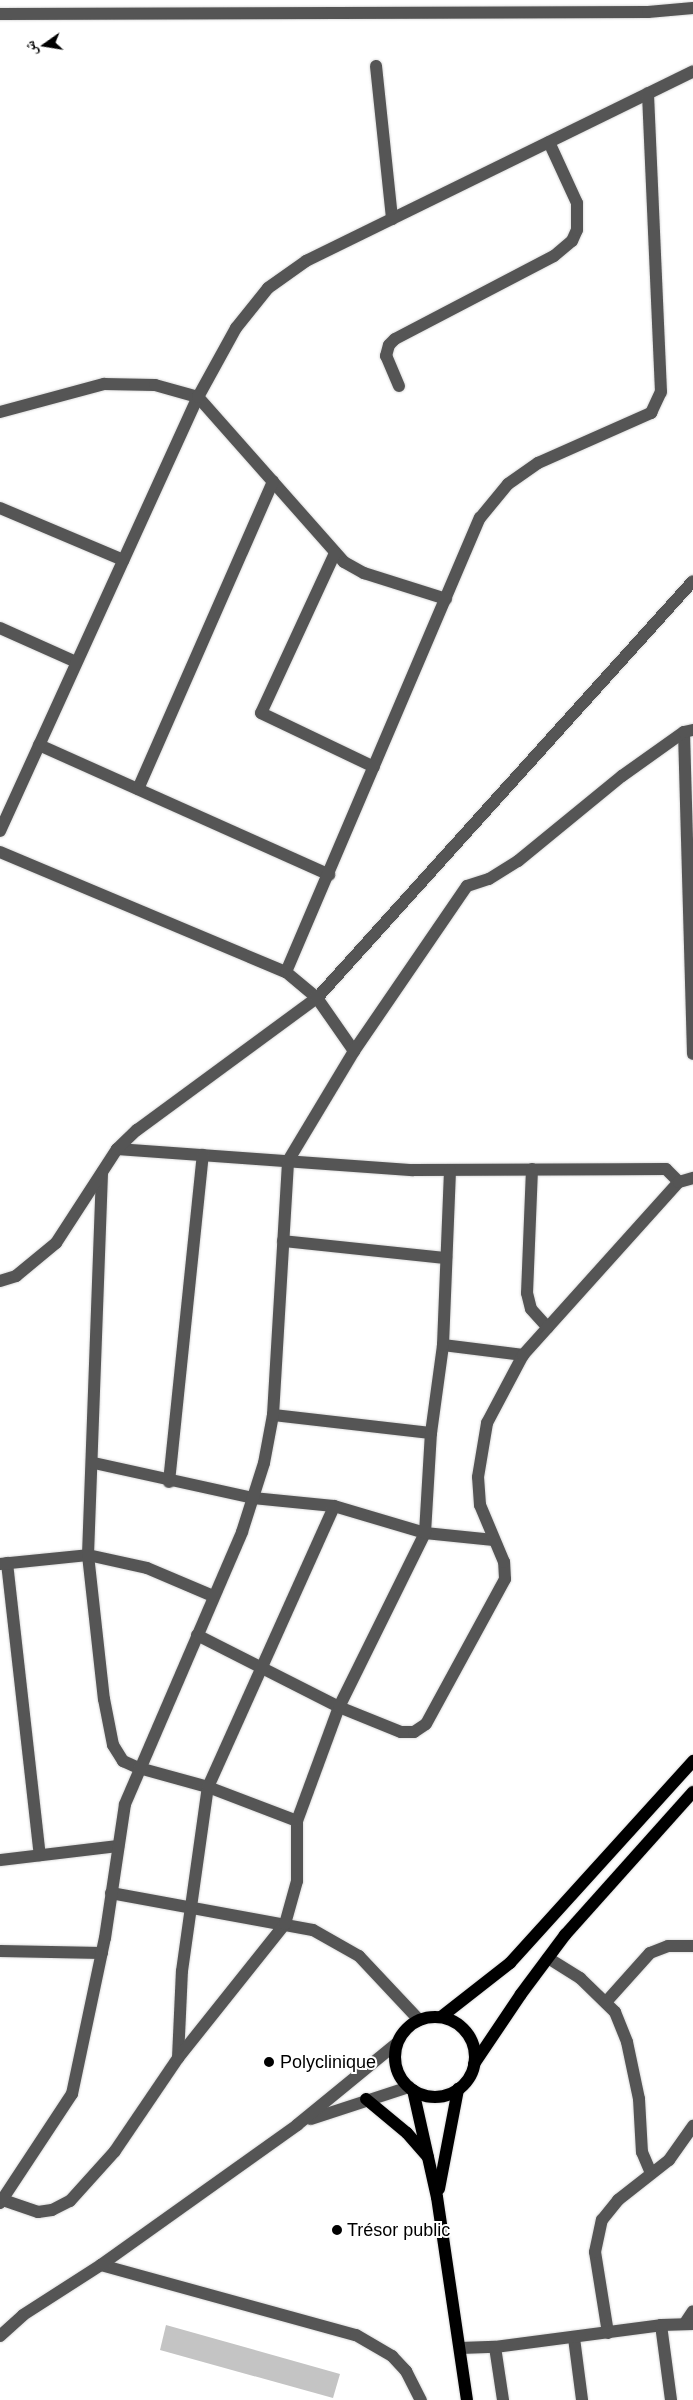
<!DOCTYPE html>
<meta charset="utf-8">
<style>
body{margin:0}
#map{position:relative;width:693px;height:2400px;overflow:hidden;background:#fff;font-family:Helvetica,"Noto Naskh Arabic",sans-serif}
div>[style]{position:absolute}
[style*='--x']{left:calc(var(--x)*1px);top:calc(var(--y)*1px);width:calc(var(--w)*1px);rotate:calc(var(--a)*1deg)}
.building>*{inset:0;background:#c4c4c4}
.roads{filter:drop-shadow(0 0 1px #dbdbdb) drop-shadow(0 0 1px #dbdbdb)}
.minor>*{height:12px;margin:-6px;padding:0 6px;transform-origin:6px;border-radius:6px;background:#555}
.major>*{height:12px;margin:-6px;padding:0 6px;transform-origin:6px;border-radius:6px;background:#000}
.major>.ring{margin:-6px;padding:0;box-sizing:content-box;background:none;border:12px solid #000;border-radius:50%}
.dots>*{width:14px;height:14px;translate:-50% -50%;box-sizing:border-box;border:2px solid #fff;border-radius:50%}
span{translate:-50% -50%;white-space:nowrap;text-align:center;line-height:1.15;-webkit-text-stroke:4px #fff;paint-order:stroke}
.poi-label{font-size:18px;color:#000}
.left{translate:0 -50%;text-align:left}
.north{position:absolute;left:20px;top:20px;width:50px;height:50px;-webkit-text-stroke:4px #fff;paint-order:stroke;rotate:257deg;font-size:14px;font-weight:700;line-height:20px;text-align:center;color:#000}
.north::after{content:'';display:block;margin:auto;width:18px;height:22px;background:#000;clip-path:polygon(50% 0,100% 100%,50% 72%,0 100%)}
</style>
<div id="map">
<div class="building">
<i style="clip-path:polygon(166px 2325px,340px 2374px,333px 2398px,160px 2350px)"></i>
</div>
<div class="roads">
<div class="minor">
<i style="--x:0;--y:14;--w:648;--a:-0.18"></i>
<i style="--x:648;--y:12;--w:45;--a:-5.1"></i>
<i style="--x:376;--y:66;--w:154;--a:84"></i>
<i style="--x:399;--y:386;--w:33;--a:-113"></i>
<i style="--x:386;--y:356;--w:11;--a:-75"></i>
<i style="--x:389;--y:345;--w:8;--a:-45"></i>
<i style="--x:395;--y:339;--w:179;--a:-27.6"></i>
<i style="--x:554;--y:256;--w:23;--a:-40"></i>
<i style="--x:572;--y:241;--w:12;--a:-66"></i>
<i style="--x:577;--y:230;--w:27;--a:-90"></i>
<i style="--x:577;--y:203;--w:67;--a:-114.7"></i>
<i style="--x:0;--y:412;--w:108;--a:-15.1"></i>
<i style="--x:104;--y:384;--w:51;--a:1.1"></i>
<i style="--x:155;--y:385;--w:45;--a:15.6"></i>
<i style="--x:198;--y:397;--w:220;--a:48.5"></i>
<i style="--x:344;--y:562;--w:23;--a:29"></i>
<i style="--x:364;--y:573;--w:86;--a:17.6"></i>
<i style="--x:0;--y:508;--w:134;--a:22.9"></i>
<i style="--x:335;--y:553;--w:176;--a:114.8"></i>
<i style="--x:261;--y:713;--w:125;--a:25.5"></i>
<i style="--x:0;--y:628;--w:83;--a:24.1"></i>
<i style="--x:684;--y:732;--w:322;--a:88.4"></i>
<i style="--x:39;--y:745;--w:318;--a:24.1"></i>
<i style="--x:138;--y:789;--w:336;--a:-66.3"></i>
<i style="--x:0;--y:831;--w:477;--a:-65.5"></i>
<i style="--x:198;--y:397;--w:79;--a:-61.2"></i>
<i style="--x:236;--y:328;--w:51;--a:-51.3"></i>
<i style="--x:268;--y:288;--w:47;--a:-35.4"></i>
<i style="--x:306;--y:261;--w:431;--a:-26.1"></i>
<i style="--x:0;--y:852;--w:310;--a:22.8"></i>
<i style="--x:286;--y:972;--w:40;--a:40"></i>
<i style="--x:317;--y:998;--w:65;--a:55.1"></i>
<i style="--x:286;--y:972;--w:494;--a:-66.9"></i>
<i style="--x:480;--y:518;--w:44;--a:-50.5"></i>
<i style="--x:508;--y:484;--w:37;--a:-35"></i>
<i style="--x:538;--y:463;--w:124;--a:-23.9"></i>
<i style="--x:651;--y:413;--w:23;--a:-65"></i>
<i style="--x:661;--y:392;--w:299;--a:-92.5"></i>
<i style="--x:117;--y:1149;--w:297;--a:4.1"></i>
<i style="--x:413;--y:1170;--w:253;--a:-0.2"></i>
<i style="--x:666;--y:1169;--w:18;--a:45"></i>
<i style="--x:532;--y:1169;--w:124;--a:92.3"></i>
<i style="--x:527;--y:1293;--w:16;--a:76"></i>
<i style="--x:531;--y:1309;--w:25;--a:48"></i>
<i style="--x:102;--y:1173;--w:382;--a:92.1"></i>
<i style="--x:88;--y:1555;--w:145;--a:83.7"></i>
<i style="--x:104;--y:1699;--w:47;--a:78.9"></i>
<i style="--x:113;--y:1745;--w:19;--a:58"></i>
<i style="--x:123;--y:1761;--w:17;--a:24"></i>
<i style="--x:139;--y:1768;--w:72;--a:15.4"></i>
<i style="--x:208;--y:1787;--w:95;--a:20.9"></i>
<i style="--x:283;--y:1241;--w:164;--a:6"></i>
<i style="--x:0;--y:1281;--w:17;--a:-17"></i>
<i style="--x:16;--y:1276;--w:52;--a:-39.5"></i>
<i style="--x:56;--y:1243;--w:112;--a:-57"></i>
<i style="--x:117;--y:1149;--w:28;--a:-44"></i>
<i style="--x:137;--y:1130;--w:223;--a:-36.3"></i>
<i style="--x:317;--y:998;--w:561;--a:-47.96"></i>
<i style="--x:443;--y:1345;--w:81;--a:7.1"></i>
<i style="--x:273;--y:1415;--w:159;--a:6.5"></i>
<i style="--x:94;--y:1463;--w:163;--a:12.4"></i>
<i style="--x:253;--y:1498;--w:81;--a:5.6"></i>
<i style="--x:334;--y:1506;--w:95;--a:16.5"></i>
<i style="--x:425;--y:1533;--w:69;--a:5.8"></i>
<i style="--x:169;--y:1482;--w:329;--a:-84.1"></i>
<i style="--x:7;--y:1563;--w:294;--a:83.6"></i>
<i style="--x:0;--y:1564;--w:88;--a:-5.8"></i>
<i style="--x:88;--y:1555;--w:60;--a:12.4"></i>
<i style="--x:147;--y:1568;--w:72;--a:23"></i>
<i style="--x:197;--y:1635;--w:159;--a:26.9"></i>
<i style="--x:339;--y:1707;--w:67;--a:22"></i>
<i style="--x:401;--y:1732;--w:13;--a:0"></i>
<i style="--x:414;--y:1732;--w:14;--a:-34"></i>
<i style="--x:426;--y:1724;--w:165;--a:-61.4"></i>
<i style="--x:505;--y:1579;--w:17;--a:-93"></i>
<i style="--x:504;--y:1562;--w:62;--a:-112.8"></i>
<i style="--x:480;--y:1505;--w:28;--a:-94"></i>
<i style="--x:478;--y:1477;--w:55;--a:-80.5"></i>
<i style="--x:487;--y:1423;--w:77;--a:-62.1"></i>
<i style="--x:523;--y:1355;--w:233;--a:-48"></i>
<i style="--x:679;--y:1182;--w:15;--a:-16"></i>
<i style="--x:0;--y:1860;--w:119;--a:-6.8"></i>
<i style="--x:111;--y:1893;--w:205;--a:10.4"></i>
<i style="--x:313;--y:1930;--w:53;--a:29.5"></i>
<i style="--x:359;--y:1956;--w:88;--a:46.8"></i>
<i style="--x:0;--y:1951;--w:102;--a:1.1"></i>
<i style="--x:548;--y:1958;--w:38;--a:32"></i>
<i style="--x:580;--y:1978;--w:49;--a:44.2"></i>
<i style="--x:615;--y:2012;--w:32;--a:68"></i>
<i style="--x:627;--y:2042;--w:58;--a:78.1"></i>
<i style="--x:639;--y:2099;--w:53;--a:86.8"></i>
<i style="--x:642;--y:2152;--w:23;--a:67"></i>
<i style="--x:606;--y:2002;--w:66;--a:-48.1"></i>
<i style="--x:650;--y:1953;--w:19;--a:-21"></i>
<i style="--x:668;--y:1946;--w:25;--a:0"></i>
<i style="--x:178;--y:2058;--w:87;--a:-87.4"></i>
<i style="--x:182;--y:1971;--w:186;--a:-82"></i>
<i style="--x:208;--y:1787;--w:308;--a:-65.8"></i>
<i style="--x:311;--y:2119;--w:103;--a:-18.1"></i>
<i style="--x:3;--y:2200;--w:37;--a:19"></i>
<i style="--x:38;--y:2212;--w:14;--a:-8"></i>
<i style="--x:52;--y:2210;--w:20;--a:-27"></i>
<i style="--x:70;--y:2201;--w:67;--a:-48"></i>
<i style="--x:115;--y:2151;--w:112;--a:-55.9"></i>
<i style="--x:178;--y:2058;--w:171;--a:-51.4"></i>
<i style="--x:285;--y:1924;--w:45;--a:-74.4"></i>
<i style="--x:297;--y:1881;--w:60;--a:-90"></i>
<i style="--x:297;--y:1821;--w:121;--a:-69.8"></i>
<i style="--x:339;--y:1707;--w:194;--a:-63.7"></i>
<i style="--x:425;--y:1533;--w:100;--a:-86.6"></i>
<i style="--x:431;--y:1433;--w:89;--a:-82.2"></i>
<i style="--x:443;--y:1345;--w:175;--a:-87.7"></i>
<i style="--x:0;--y:2203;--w:131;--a:-56.6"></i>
<i style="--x:72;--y:2094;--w:159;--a:-78.1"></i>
<i style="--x:105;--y:1938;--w:135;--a:-81.5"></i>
<i style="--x:125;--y:1804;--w:296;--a:-66.7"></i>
<i style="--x:242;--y:1532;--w:72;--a:-72.3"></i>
<i style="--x:264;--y:1463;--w:49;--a:-79.4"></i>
<i style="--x:273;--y:1415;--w:254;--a:-86.6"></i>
<i style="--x:288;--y:1161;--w:128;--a:-59"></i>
<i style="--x:354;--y:1051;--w:200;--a:-55.6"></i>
<i style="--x:467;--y:886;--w:23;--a:-18"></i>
<i style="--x:489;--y:879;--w:34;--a:-32"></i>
<i style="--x:518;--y:861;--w:134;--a:-39.3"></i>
<i style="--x:622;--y:776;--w:76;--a:-35.4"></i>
<i style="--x:684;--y:732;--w:9;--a:-13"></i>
<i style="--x:101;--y:2265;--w:264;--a:15.4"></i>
<i style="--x:356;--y:2335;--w:42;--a:30.3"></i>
<i style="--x:392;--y:2356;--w:21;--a:47"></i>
<i style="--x:406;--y:2371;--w:33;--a:63"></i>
<i style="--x:685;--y:2323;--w:14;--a:-56"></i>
<i style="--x:661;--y:2325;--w:76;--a:82.4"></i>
<i style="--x:608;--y:2333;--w:82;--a:-99.1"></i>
<i style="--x:595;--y:2252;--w:33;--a:-78"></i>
<i style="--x:602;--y:2220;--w:26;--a:-51"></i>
<i style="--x:618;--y:2200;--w:65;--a:-38.1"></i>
<i style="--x:669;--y:2160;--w:42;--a:-54.8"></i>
<i style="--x:0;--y:2336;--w:31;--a:-42"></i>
<i style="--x:23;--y:2315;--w:93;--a:-32.7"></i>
<i style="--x:101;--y:2265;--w:241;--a:-35.5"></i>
<i style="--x:297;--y:2125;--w:128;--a:-39.3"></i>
<i style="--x:574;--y:2338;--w:63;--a:82.6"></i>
<i style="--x:495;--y:2347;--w:54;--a:81.4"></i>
<i style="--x:460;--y:2348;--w:35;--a:-2"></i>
<i style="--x:495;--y:2347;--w:167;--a:-7.5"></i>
<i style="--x:661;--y:2325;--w:32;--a:-2"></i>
</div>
<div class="major">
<i style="--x:441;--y:2017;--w:88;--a:-38"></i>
<i style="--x:510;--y:1963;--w:273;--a:-47.8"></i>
<i class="ring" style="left:395px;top:2017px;width:68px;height:68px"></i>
<i style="--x:474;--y:2064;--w:84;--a:-56.1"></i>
<i style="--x:521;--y:1994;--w:74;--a:-53.3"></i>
<i style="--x:565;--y:1935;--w:192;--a:-48.2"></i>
<i style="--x:413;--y:2090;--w:110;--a:77.4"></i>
<i style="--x:437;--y:2197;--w:205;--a:81.6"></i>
<i style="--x:366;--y:2099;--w:53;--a:39.7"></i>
<i style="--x:407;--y:2133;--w:32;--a:49"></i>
<i style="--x:439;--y:2189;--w:102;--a:-79.2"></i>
</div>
</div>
<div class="dots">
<i style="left:269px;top:2062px;background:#000"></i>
<i style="left:337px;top:2230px;background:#000"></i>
</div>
<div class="poi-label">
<span class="left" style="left:280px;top:2062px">Polyclinique</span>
<span class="left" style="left:347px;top:2230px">Trésor public</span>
</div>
<div class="north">ش</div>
</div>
